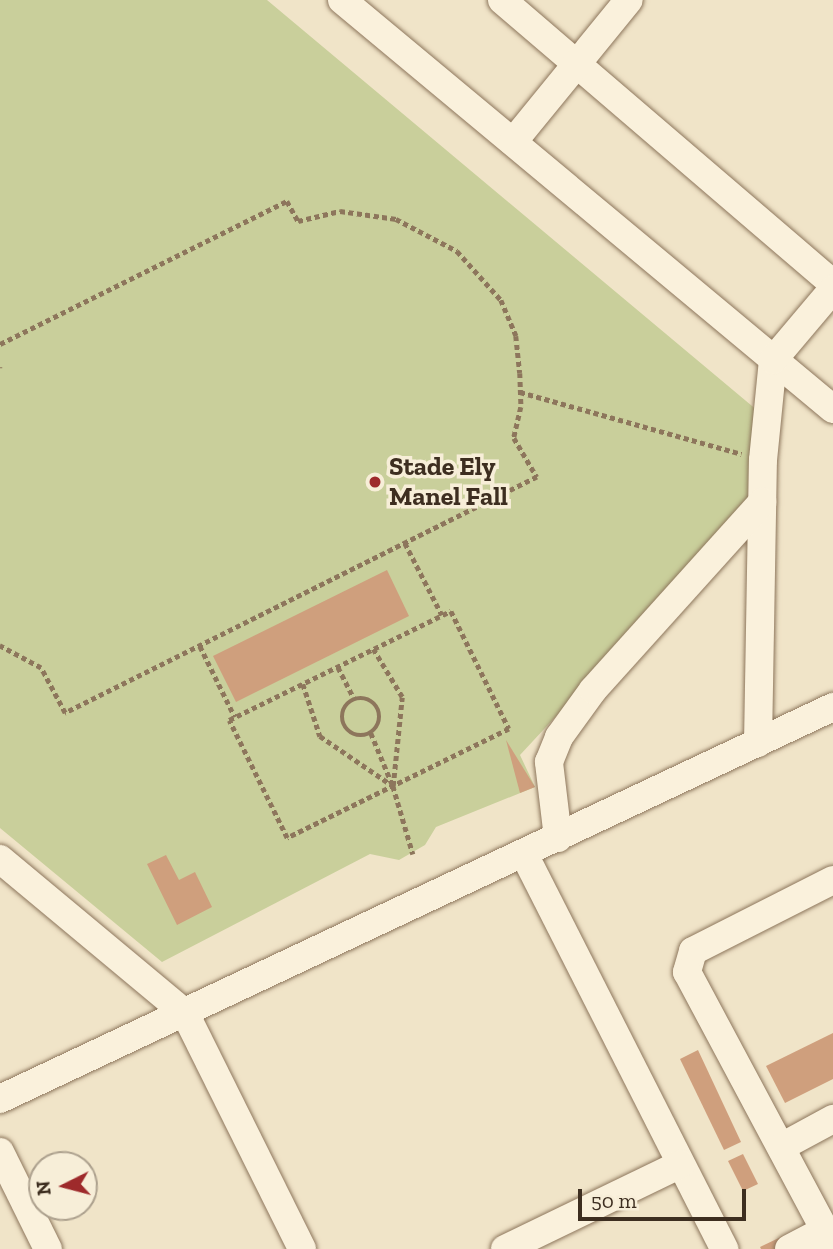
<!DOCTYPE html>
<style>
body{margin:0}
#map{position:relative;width:833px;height:1249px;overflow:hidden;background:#f0e4c8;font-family:"Zilla Slab",serif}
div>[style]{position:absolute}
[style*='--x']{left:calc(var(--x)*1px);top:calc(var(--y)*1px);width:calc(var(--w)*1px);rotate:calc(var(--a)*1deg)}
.green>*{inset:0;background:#c9cf9b}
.building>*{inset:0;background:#cf9f7d}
.path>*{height:4.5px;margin-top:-2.25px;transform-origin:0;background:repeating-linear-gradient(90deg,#8d765c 0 5px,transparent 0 8.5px)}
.path>.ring{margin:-2.25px;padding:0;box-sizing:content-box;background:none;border:4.5px solid #8d765c;border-radius:50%}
.roads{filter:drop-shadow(0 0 2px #8d765c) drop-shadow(0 0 2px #8d765c)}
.minor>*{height:28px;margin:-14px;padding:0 14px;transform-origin:14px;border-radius:14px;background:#faf1dc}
.dots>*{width:19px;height:19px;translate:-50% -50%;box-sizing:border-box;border:4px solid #f7eed8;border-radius:50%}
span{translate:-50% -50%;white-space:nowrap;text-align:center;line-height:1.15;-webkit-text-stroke:7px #f7eed8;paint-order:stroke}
.poi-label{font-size:26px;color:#3d2e20;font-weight:700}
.left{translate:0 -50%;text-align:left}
.north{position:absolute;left:28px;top:1151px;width:70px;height:70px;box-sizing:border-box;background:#f7eed8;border:2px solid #ada18e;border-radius:50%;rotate:264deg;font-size:19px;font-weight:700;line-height:28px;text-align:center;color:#3d2e20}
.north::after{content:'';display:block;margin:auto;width:24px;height:32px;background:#9e2a2b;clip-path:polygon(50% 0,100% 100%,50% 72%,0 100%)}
.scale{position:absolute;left:578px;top:1189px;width:168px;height:32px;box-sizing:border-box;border:4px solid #3d2e20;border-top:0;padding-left:9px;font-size:21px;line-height:24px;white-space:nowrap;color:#3d2e20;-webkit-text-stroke:5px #f7eed8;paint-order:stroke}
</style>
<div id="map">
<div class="green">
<i style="clip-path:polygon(0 0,267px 0,758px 411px,749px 508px,520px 755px,535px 787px,436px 827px,425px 845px,399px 860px,370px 854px,162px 962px,0 828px)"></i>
</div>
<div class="building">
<i style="clip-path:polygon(387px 570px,409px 616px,236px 702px,213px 656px)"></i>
<i style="clip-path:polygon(506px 740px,535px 787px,520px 793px)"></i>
<i style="clip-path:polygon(166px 855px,179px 880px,195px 872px,212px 907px,177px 925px,147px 864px)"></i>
<i style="clip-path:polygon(833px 1033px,833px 1079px,785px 1103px,766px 1066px)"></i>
<i style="clip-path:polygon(698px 1050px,741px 1142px,724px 1150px,680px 1059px)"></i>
<i style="clip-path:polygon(743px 1154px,758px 1184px,743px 1191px,728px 1161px)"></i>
<i style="clip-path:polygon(783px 1236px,789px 1249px,761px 1249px,760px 1247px)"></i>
</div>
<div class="path">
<i style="--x:0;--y:344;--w:321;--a:-26.5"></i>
<i style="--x:287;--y:201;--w:23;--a:61"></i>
<i style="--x:298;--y:221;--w:43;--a:-13.4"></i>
<i style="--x:340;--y:211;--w:57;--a:8.1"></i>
<i style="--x:396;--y:219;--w:69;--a:27.7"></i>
<i style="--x:457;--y:251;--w:66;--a:48.1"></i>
<i style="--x:501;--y:300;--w:39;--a:67"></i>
<i style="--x:516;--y:336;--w:37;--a:84"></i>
<i style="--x:520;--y:373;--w:34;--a:88"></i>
<i style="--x:521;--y:407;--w:32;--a:103"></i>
<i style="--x:514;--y:438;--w:45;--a:59.5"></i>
<i style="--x:537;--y:477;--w:528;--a:153.43"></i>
<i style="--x:65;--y:713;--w:51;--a:-118.1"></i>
<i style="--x:41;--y:668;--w:47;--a:-151.8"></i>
<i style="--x:0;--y:367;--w:1;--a:90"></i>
<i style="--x:520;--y:392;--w:230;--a:15.6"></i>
<i style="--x:405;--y:543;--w:81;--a:62.8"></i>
<i style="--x:451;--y:611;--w:131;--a:63.8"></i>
<i style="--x:509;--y:729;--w:247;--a:153.8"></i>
<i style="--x:287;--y:838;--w:131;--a:-116.2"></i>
<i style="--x:229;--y:720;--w:247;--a:-26.2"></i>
<i style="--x:200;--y:646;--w:79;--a:63.8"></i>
<i style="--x:338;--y:667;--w:36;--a:63"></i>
<i style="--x:303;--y:684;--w:55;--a:71.9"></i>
<i style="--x:320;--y:736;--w:88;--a:34.4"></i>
<i style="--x:393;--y:786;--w:89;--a:-84.2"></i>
<i style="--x:402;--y:697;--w:56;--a:-121.1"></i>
<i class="ring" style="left:342px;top:698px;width:33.5px;height:33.5px"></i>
<i style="--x:371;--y:733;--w:57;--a:67.5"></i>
<i style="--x:393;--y:786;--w:71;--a:73.6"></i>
</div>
<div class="roads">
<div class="minor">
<i style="--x:342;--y:0;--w:639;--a:39.79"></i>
<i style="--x:502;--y:0;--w:436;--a:40.6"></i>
<i style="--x:513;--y:142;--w:183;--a:-50.8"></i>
<i style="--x:758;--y:743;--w:283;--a:-89"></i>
<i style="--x:763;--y:460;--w:100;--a:-84.3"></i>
<i style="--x:773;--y:360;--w:93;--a:-49.8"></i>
<i style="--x:558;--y:838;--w:77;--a:-96.8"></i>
<i style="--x:549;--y:762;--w:27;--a:-68"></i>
<i style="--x:559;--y:737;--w:58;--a:-54.1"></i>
<i style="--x:593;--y:690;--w:253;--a:-48"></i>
<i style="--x:524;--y:854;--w:443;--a:63.1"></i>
<i style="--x:0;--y:859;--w:241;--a:39.8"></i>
<i style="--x:185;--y:1013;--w:263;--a:63.6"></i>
<i style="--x:833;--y:880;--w:157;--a:153.1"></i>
<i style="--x:693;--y:951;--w:22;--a:106"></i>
<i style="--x:687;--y:972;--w:310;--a:61.9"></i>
<i style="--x:0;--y:1099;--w:921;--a:-25.2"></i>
<i style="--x:783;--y:1146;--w:57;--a:-28.4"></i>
<i style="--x:0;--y:1152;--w:108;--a:63.7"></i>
<i style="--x:505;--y:1249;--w:195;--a:-25.8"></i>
<i style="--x:789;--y:1249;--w:41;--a:-27.8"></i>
</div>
</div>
<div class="dots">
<i style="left:375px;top:482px;background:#9e2a2b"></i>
</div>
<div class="poi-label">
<span class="left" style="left:389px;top:482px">Stade Ely<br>Manel Fall</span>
</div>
<div class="north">N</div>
<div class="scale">50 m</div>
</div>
